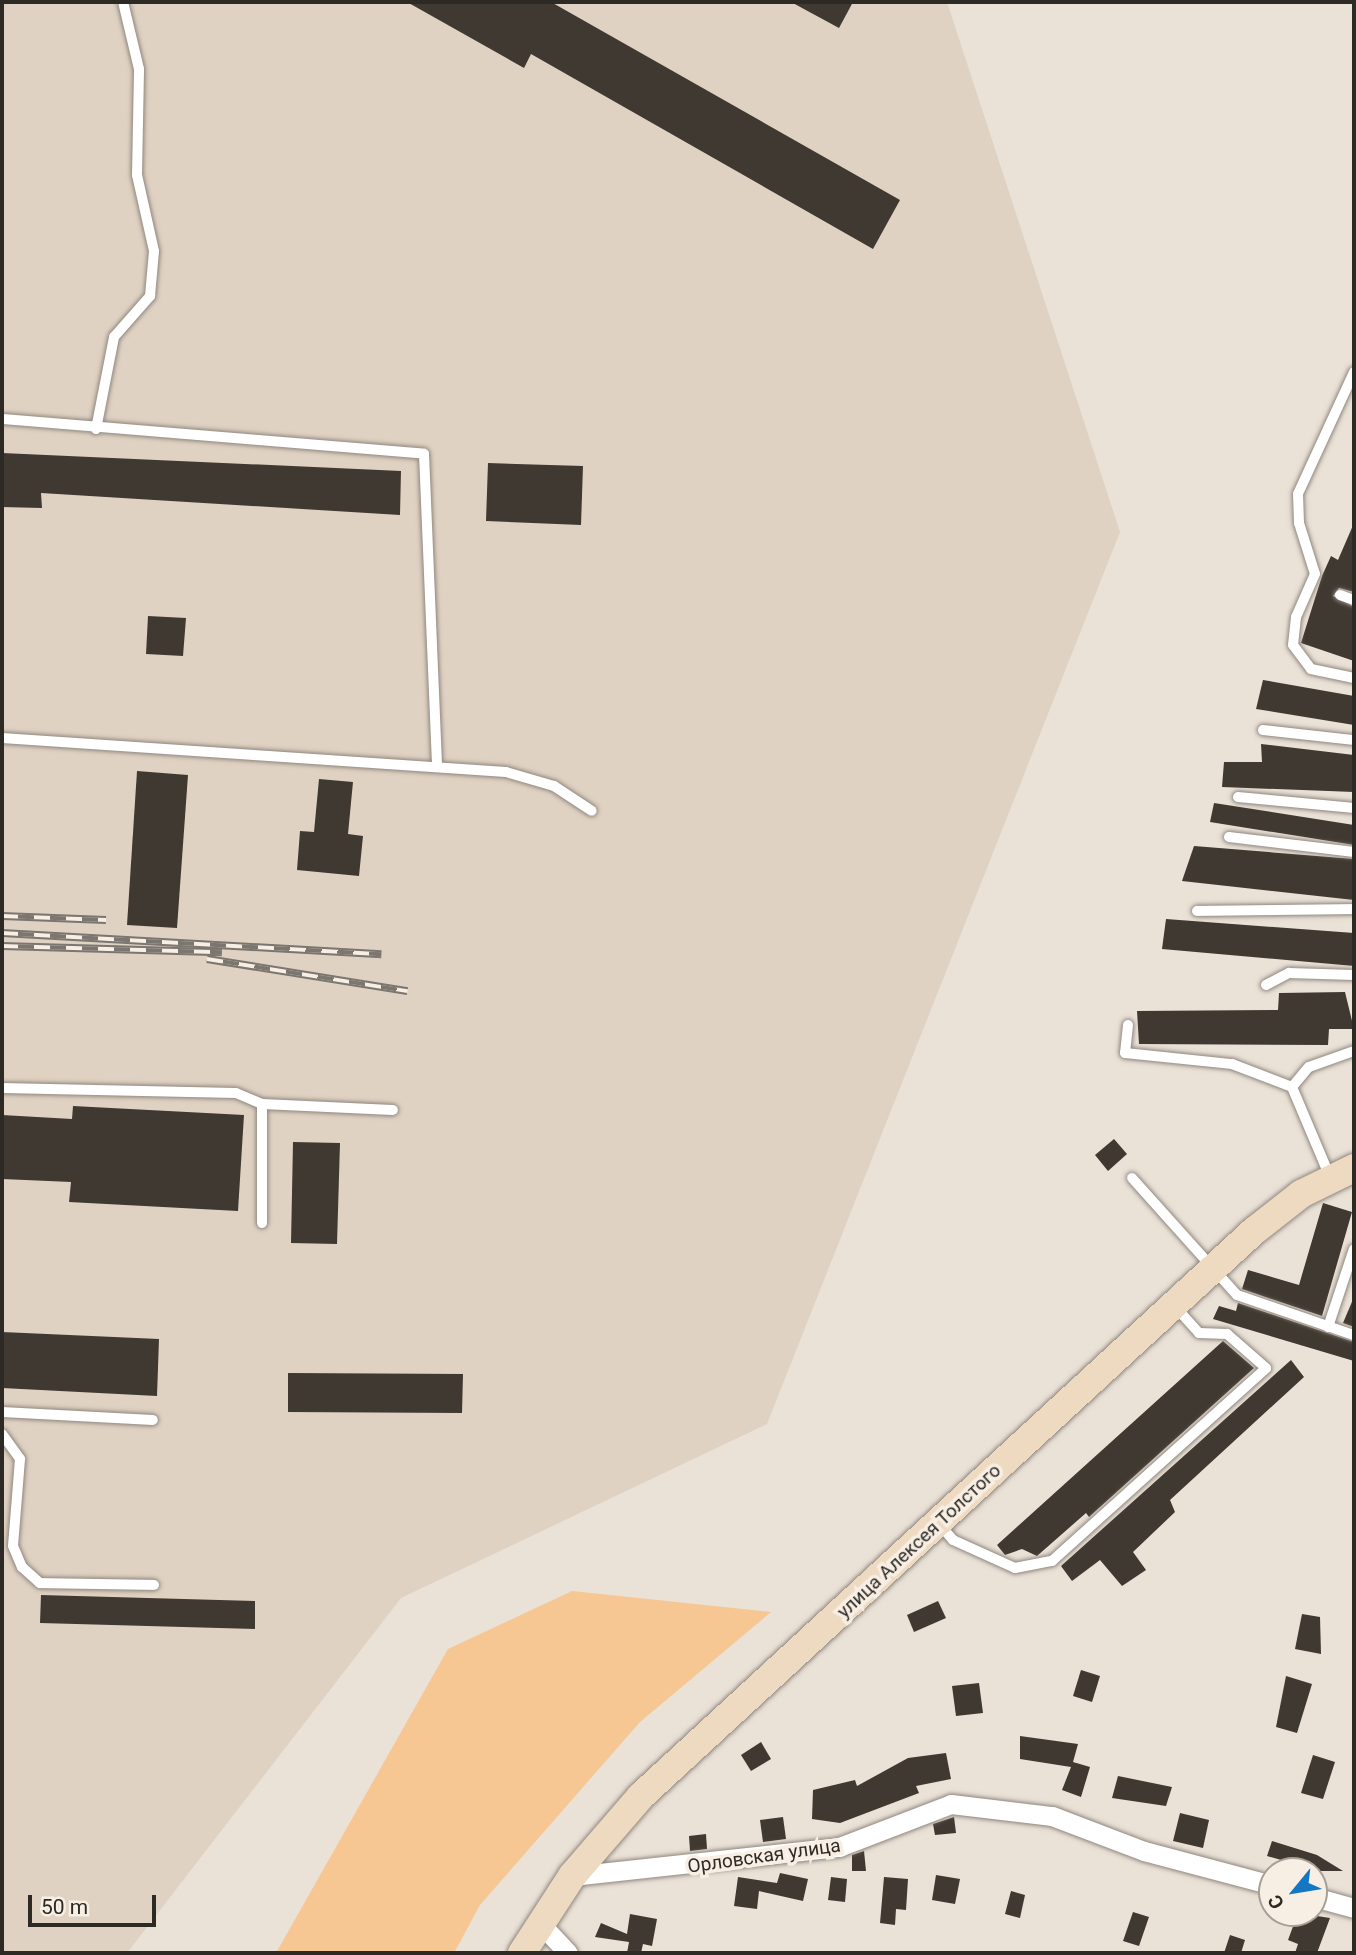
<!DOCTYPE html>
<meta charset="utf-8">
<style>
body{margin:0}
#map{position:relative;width:1356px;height:1955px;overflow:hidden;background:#eae1d7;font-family:Roboto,sans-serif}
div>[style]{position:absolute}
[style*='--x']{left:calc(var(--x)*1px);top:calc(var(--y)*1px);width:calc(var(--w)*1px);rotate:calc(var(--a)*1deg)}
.built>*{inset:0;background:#e0d2c3}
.green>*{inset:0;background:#f7c793}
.building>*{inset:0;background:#403931}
.roads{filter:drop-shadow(0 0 2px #8f877e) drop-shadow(0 0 2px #8f877e)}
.lane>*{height:10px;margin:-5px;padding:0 5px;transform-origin:5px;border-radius:5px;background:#fff}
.street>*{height:19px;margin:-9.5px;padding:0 9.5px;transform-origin:9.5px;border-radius:9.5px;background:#fff}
.secondary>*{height:28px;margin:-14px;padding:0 14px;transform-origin:14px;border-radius:14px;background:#eedac1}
.rail>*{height:8px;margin-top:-4px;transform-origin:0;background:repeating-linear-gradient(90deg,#f7eee4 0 16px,#7c7670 0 32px);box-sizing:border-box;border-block:2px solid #7c7670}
span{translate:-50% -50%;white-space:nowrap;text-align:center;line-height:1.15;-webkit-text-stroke:7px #f7eee4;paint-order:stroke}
.street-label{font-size:19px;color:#2d2a26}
.frame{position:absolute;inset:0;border:4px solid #2d2a26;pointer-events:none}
.north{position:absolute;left:1258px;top:1857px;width:70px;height:70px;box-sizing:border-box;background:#f7eee4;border:2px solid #a6a098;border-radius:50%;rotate:240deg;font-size:19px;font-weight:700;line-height:28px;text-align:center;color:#2d2a26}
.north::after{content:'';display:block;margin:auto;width:24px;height:32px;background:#1477c3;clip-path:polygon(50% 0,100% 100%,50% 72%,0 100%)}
.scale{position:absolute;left:28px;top:1895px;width:128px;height:32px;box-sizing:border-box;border:4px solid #2d2a26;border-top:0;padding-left:9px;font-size:21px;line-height:24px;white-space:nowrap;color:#2d2a26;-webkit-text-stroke:5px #f7eee4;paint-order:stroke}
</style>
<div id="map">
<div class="built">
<i style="clip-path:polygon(2px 2px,947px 2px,1120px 532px,767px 1424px,401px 1598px,127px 1953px,2px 1953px)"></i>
</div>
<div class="green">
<i style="clip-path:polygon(572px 1591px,771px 1612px,640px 1722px,480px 1905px,454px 1953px,276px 1953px,448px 1649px)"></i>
</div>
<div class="building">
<i style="clip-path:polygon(407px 2px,551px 2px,900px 200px,873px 249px,531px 54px,524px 68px)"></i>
<i style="clip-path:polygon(791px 2px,853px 2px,839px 28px)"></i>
<i style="clip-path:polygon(2px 453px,401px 471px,400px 515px,41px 493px,42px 508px,2px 507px)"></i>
<i style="clip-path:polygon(488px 463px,583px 466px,581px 525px,486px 521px)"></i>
<i style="clip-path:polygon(1354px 523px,1354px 592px,1339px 588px,1333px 596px,1354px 607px,1354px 661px,1301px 643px,1322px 576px,1331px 556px,1338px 560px)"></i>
<i style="clip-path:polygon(148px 616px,186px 618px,183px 656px,146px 654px)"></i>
<i style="clip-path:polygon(1263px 680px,1354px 696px,1354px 725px,1256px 709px)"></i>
<i style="clip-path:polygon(1261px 744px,1354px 755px,1354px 792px,1222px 787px,1224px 762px,1262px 762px)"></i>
<i style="clip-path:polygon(137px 771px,188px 775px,177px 928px,127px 925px)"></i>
<i style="clip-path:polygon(319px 779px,353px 782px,348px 834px,363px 836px,359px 876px,297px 870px,300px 831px,314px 832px)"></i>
<i style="clip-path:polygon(1214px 803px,1354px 825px,1354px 845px,1210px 822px)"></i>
<i style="clip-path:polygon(1194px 846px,1354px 859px,1354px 900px,1182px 881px)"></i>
<i style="clip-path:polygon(1166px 919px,1354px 933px,1354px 966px,1162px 949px)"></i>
<i style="clip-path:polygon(1345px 992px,1354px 1029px,1329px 1029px,1328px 1045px,1139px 1044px,1137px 1011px,1278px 1010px,1279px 993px)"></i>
<i style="clip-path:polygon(73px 1106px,244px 1115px,238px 1211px,69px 1202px,71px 1182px,2px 1179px,2px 1115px,72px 1119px)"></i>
<i style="clip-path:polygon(1114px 1139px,1127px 1154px,1108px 1171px,1095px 1155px)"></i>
<i style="clip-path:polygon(293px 1142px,340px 1143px,337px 1244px,291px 1243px)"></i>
<i style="clip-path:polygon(1323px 1203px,1352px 1212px,1322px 1316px,1242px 1289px,1248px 1270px,1299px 1285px)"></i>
<i style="clip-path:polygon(1354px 1297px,1354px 1327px,1343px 1323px)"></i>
<i style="clip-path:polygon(1238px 1303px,1354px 1342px,1354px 1361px,1213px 1319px,1219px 1306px,1236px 1311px)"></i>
<i style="clip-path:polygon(2px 1332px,159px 1339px,157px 1396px,2px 1388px)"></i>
<i style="clip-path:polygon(1223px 1341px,1254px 1368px,1089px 1517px,1086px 1513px,1037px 1556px,1022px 1549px,1005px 1555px,997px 1545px)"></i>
<i style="clip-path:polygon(1291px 1360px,1304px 1377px,1170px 1500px,1175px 1512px,1133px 1552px,1146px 1570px,1122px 1586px,1100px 1560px,1072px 1581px,1061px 1566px)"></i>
<i style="clip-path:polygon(288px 1373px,463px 1374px,462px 1413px,288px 1412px)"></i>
<i style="clip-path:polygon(41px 1595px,255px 1601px,255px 1629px,40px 1623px)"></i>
<i style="clip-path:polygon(938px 1601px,946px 1618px,914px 1632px,907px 1615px)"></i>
<i style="clip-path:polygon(1302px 1614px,1320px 1617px,1321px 1654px,1295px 1649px)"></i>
<i style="clip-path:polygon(1081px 1670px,1100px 1676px,1092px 1702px,1073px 1696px)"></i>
<i style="clip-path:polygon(1286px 1676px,1312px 1684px,1297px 1733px,1276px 1727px)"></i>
<i style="clip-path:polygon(979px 1683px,983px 1713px,956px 1716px,952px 1686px)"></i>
<i style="clip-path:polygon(1020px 1736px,1078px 1744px,1073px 1762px,1090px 1767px,1081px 1797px,1062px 1790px,1071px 1767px,1020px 1759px)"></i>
<i style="clip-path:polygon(761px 1742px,771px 1759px,751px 1771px,741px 1755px)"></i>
<i style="clip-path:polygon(946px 1753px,951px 1779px,916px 1786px,919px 1793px,840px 1823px,812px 1819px,813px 1790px,855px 1780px,857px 1786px,908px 1758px)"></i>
<i style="clip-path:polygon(1313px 1755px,1335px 1762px,1323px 1799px,1301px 1793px)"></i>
<i style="clip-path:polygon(1118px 1776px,1172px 1787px,1166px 1806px,1112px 1798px)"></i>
<i style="clip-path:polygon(1180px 1813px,1209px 1820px,1203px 1848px,1173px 1841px)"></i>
<i style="clip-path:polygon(783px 1817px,786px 1839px,763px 1842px,760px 1820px)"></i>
<i style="clip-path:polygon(954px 1817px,956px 1833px,935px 1835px,933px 1824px)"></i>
<i style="clip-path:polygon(706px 1834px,707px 1849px,690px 1851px,689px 1836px)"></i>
<i style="clip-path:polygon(1272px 1841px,1317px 1855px,1343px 1871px,1285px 1871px,1288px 1862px,1267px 1856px)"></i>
<i style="clip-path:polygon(864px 1851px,866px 1871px,852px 1871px,852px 1855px)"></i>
<i style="clip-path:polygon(780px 1873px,808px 1879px,803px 1901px,759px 1891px,757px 1909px,734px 1906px,738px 1877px,777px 1883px)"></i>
<i style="clip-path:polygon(936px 1875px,960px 1879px,955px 1904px,932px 1900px)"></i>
<i style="clip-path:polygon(831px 1877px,847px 1879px,845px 1902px,828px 1900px)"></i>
<i style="clip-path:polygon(884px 1877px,908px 1879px,906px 1910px,896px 1909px,895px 1925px,880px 1923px)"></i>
<i style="clip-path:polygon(1011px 1891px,1025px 1895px,1020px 1918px,1005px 1914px)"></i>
<i style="clip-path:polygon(1133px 1912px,1149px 1917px,1139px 1946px,1123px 1941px)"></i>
<i style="clip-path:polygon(1298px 1913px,1330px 1918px,1317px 1953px,1295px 1953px,1298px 1944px,1288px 1940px)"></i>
<i style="clip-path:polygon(630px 1914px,657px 1919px,652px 1946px,643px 1944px,641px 1953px,627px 1953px,629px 1942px,595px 1937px,601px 1923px,627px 1934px)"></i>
<i style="clip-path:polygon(1230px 1935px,1245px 1940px,1241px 1953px,1224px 1953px)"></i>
</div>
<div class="roads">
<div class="lane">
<i style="--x:1354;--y:372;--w:134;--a:114.7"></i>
<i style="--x:1298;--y:494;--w:29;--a:88"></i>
<i style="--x:1299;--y:523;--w:53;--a:72.6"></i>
<i style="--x:1315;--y:574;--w:47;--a:113.8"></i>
<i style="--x:1296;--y:617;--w:28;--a:96"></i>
<i style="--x:1293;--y:645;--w:30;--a:53"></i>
<i style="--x:1311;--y:669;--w:44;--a:11.8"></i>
<i style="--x:2;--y:419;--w:423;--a:4.7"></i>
<i style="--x:424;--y:454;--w:313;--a:87.6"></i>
<i style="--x:96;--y:429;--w:94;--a:-78.9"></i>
<i style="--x:114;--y:337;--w:55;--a:-48.7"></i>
<i style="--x:150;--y:296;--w:45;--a:-84.9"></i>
<i style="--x:154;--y:251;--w:78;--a:-102.6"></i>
<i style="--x:137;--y:175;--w:106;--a:-88.9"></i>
<i style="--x:139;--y:69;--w:69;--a:-103.4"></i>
<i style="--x:1340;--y:595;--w:15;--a:20"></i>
<i style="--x:1263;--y:730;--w:92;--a:6.3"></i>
<i style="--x:2;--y:738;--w:505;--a:3.86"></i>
<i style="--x:506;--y:772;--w:50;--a:16.3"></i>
<i style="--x:554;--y:786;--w:45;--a:33.3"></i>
<i style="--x:1238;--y:797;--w:117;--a:5.4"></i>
<i style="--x:1229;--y:837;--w:126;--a:6.8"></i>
<i style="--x:1197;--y:911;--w:157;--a:-0.7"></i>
<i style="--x:1266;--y:985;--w:26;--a:-28"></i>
<i style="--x:1289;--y:973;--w:65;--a:1.8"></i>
<i style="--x:1128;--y:1025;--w:28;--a:96"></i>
<i style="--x:1125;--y:1053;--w:108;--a:5.9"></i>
<i style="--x:1232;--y:1064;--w:64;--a:21"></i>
<i style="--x:1292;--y:1087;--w:98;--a:67.1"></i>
<i style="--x:1292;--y:1087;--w:26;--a:-50"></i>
<i style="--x:1309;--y:1067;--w:48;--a:-19.6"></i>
<i style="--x:2;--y:1088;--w:234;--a:1.2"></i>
<i style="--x:236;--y:1093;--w:28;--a:23"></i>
<i style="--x:262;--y:1104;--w:119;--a:90"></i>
<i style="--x:262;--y:1104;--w:131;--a:2.6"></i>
<i style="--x:1132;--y:1178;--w:157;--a:48.1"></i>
<i style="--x:1237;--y:1295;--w:124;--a:18.9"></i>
<i style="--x:1328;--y:1327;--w:82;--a:-71.6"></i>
<i style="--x:2;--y:1412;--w:151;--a:3"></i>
<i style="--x:2;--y:1434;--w:31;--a:54"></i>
<i style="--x:20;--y:1459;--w:87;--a:94.6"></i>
<i style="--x:13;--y:1546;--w:23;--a:67"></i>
<i style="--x:22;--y:1567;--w:24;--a:42"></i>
<i style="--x:40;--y:1583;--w:114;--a:1"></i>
<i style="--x:940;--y:1525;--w:20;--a:49"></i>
<i style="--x:953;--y:1540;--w:68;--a:24.3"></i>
<i style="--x:1015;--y:1568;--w:38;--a:-11"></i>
<i style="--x:1052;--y:1561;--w:288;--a:-42"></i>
<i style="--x:1266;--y:1368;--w:52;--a:-138.9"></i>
<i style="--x:1227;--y:1334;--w:28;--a:-178"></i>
<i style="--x:1199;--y:1333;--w:36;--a:-132"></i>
</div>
<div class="street">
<i style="--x:572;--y:1876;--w:269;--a:-6.2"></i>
<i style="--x:839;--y:1847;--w:120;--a:-21"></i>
<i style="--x:951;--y:1804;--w:102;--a:6.8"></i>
<i style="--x:1052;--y:1816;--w:98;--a:20.8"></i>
<i style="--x:1144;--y:1851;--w:132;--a:14.9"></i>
<i style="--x:1314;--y:1897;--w:41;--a:15.4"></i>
<i style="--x:539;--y:1922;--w:42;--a:46.9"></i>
</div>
<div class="secondary">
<i style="--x:522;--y:1953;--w:92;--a:-57"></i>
<i style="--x:572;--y:1876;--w:106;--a:-49.2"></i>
<i style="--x:641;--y:1796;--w:834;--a:-42.67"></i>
<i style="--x:1254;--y:1231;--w:60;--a:-38.2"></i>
<i style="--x:1301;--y:1194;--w:59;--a:-26.1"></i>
</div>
</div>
<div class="rail">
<i style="--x:2;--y:916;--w:104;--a:2.2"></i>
<i style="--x:2;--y:933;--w:380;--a:3.2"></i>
<i style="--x:2;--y:946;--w:220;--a:1.6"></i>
<i style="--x:207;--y:959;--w:203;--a:9.1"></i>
</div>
<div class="street-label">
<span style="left:919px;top:1541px;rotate:-43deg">улица Алексея Толстого</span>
<span style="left:764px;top:1856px;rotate:-8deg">Орловская улица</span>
</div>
<div class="frame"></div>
<div class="north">С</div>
<div class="scale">50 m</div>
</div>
